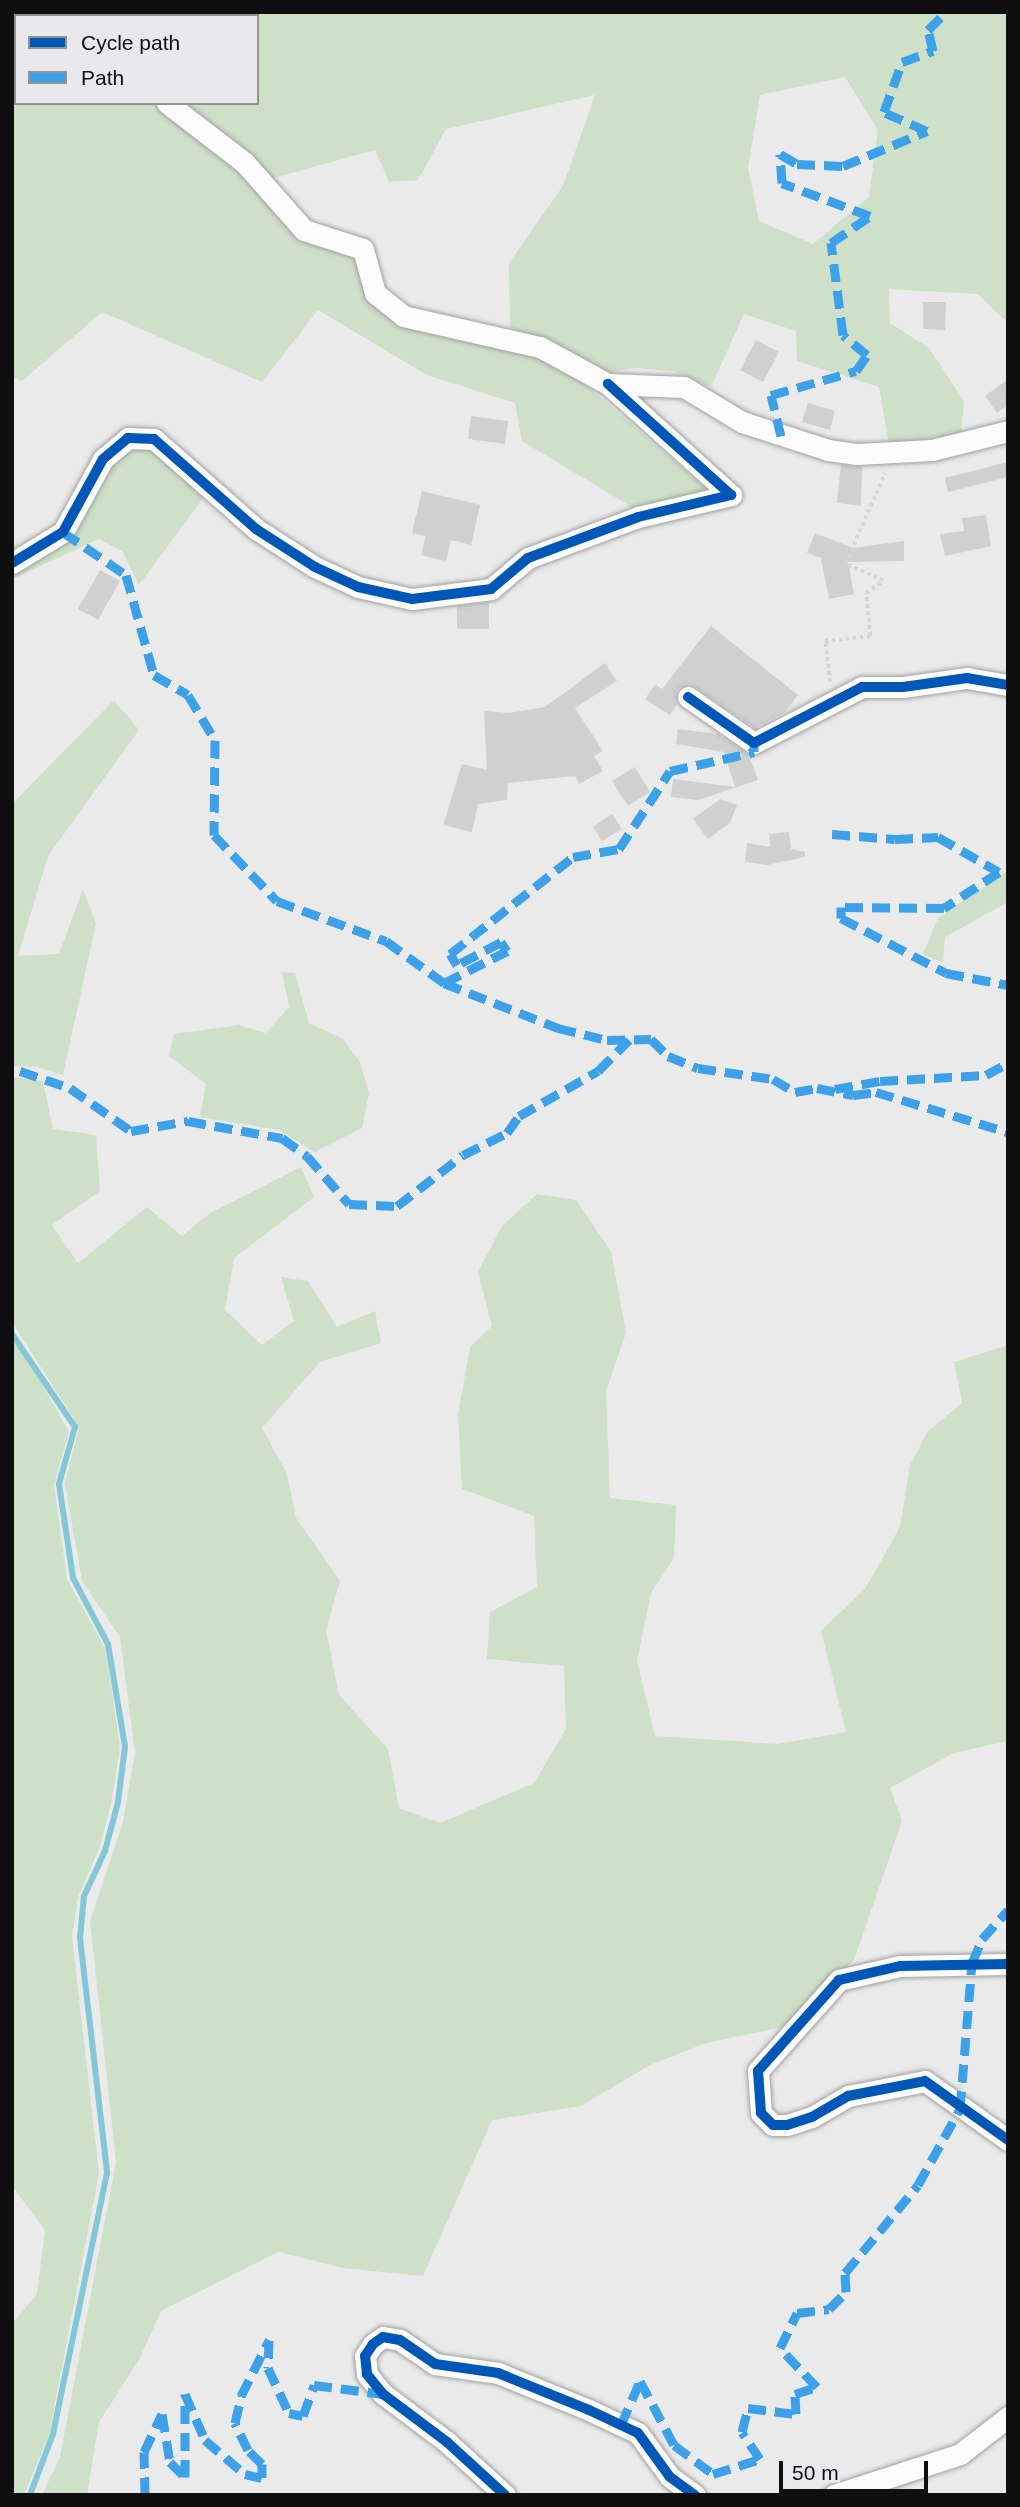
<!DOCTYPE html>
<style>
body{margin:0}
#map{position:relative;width:1020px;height:2507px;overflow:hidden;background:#eaeaea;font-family:Arial,sans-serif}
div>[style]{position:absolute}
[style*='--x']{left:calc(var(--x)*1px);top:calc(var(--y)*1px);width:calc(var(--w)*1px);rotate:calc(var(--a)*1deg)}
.green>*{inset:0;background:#cee0c8}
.stream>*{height:6px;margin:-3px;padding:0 3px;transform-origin:3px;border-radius:3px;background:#84c8d7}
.building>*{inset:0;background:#d0d0d1}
.path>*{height:3.5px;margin-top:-1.75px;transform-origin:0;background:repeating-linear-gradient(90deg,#d5d5d6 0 3.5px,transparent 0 7px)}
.roads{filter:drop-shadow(0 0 2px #a0a0a0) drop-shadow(0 0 2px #a0a0a0)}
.minor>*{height:21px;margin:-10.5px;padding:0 10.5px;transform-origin:10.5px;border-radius:10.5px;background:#fcfcfc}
.quiet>*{height:9px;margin-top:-4.5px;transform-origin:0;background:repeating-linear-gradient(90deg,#3da1ea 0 18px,transparent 0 27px)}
.cycleway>*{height:10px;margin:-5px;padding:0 5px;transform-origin:5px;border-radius:5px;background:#0057b8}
span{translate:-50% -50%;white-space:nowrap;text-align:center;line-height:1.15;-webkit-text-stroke:6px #e9e9eb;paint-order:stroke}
.frame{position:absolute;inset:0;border:14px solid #0f0f10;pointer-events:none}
.legend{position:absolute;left:14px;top:14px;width:245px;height:91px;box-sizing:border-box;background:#e9e9eb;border:2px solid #929293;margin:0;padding:9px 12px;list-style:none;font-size:21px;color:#0f0f10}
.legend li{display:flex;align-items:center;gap:14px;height:35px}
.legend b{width:35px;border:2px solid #929293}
.scale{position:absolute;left:779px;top:2461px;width:149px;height:32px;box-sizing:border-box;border:4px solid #0f0f10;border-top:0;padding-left:9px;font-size:21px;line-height:24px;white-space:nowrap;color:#0f0f10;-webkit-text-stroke:5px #e9e9eb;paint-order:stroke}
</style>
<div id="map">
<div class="green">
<i style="clip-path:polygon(12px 12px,114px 16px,16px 16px,16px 103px,159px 103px,250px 178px,300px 242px,346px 250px,362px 260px,377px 304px,557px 360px,709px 491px,632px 507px,522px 441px,515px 403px,427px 375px,318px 310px,262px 382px,102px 312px,22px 381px,12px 376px)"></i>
<i style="clip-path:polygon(evenodd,128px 12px,1008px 12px,1008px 323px,978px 294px,889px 289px,890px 323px,929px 348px,964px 401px,961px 434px,889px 444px,879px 387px,797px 361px,796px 331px,744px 314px,711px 387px,674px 371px,635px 368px,603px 373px,573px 352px,510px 327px,509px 263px,563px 186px,595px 95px,446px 129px,418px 180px,389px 182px,375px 150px,273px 178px,182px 103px,257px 103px,257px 16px,128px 12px,845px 77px,878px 130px,869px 197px,813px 244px,759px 221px,748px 168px,760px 95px,845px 77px)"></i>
<i style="clip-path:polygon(130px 446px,153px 449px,204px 497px,139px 585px,122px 551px,99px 539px,12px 579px,12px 568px,23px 563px)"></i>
<i style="clip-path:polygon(114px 700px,139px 730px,48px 856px,18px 956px,59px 954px,83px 889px,96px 923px,63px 1075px,38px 1067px,12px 1066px,12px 804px)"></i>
<i style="clip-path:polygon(1006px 872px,1008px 902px,945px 937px,943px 963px,923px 954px,938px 918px)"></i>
<i style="clip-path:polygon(282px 972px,295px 973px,309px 1023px,343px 1039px,360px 1062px,369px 1093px,362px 1128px,315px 1152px,279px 1130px,200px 1117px,206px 1084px,169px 1056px,174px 1034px,239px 1025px,266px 1033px,289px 1007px)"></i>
<i style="clip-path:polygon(12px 1077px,43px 1081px,53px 1129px,96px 1135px,100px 1191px,52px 1225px,78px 1263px,147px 1207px,182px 1236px,210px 1213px,301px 1167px,314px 1197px,234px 1258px,225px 1310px,262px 1345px,294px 1321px,281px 1277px,308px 1281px,337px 1327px,375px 1311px,381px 1343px,320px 1362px,262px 1428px,287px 1474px,296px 1518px,340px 1581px,326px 1630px,339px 1695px,388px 1749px,399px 1808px,440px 1823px,534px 1783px,566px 1729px,564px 1666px,487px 1659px,490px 1612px,537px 1587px,534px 1516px,462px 1489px,458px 1414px,470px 1347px,492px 1326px,478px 1272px,502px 1226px,537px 1194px,576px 1200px,611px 1251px,626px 1333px,606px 1391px,610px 1498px,676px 1505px,674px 1558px,651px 1593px,637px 1661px,655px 1736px,778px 1744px,846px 1732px,821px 1631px,865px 1589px,900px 1527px,910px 1465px,928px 1431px,962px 1403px,954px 1362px,1008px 1345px,1008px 1741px,954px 1753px,890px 1788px,902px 1821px,854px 1960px,783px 2027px,706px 2043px,650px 2065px,581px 2106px,492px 2120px,423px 2276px,342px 2268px,278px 2252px,161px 2311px,139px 2360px,99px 2422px,87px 2495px,42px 2495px,60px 2457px,116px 2162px,90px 1921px,123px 1822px,135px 1753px,120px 1637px,82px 1581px,65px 1484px,79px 1427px,12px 1322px)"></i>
<i style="clip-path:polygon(12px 1341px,27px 1357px,69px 1432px,54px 1485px,67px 1579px,106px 1650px,120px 1748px,111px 1804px,99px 1849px,78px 1897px,72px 1937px,99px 2173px,49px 2435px,24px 2495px,12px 2495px,12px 2324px,37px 2294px,45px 2230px,12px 2186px)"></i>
</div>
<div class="stream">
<i style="--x:12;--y:1334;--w:112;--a:55.9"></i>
<i style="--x:75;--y:1427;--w:59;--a:105.7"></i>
<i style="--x:59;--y:1484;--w:95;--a:81.5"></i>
<i style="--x:73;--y:1578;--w:75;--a:62.1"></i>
<i style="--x:108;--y:1644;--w:104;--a:80.6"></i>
<i style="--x:125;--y:1747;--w:55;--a:97.3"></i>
<i style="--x:118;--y:1802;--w:51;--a:104.9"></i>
<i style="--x:105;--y:1851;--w:50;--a:115"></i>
<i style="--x:84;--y:1896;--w:42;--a:95.4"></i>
<i style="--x:80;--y:1938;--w:237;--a:83.4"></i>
<i style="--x:107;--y:2173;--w:267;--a:101.7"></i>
<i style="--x:53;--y:2434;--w:65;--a:110.7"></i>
</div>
<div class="building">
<i style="clip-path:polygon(923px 302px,946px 302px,945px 330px,923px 329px)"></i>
<i style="clip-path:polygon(756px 340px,779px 352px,763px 382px,740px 370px)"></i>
<i style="clip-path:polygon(1008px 379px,1008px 405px,997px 413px,985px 396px)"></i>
<i style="clip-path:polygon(808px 403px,835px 411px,830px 430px,802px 422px)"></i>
<i style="clip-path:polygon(471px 416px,508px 421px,505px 444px,468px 439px)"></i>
<i style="clip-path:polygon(1008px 462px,1008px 477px,948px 492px,945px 478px)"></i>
<i style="clip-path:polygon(841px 465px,862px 467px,861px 506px,837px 503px)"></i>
<i style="clip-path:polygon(422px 491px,480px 505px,471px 545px,451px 540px,446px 561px,421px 555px,426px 536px,412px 533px)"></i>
<i style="clip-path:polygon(986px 515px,991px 546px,945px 556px,940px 534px,964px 531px,962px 518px)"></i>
<i style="clip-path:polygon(815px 533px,853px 548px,904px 541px,904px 561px,848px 562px,854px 594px,829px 599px,821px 558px,807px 553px)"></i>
<i style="clip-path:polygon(100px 570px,120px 581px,98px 620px,78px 609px)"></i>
<i style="clip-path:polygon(489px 602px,489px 629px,457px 629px,457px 606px)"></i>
<i style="clip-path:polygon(711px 626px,798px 695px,785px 712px,755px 728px,690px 684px,677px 690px,677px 704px,670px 715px,645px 699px,655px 684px,662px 689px)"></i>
<i style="clip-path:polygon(605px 663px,617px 681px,575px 708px,603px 751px,594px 756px,603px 771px,579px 784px,575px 776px,508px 783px,507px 800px,478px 804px,472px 832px,443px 825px,462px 764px,487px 770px,484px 711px,509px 713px,545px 707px)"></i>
<i style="clip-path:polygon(678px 729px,718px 734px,749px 755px,758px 780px,698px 800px,671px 797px,673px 779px,735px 787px,724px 752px,676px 744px)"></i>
<i style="clip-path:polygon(635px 767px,650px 792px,628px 806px,612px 781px)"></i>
<i style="clip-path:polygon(720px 799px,737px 805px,730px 823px,708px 839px,693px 819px)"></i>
<i style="clip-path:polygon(612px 814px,622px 829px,602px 841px,593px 827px)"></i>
<i style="clip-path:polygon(789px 832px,791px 849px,805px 852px,805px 857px,767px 865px,745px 862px,747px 843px,770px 847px,769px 834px)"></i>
</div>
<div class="path">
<i style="--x:830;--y:682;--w:41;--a:-97"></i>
<i style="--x:825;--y:641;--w:45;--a:-6.3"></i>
<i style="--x:870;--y:636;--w:43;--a:-95.3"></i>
<i style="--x:866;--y:593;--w:21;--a:-35"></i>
<i style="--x:883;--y:581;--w:42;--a:-155.9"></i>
<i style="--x:845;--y:564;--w:99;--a:-66.3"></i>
</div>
<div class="roads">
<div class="minor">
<i style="--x:117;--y:12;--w:4;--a:63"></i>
<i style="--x:167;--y:103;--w:97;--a:37.5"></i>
<i style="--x:244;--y:162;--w:91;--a:48.6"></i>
<i style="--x:304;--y:230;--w:62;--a:17.9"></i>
<i style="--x:363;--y:249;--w:46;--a:74.7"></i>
<i style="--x:375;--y:293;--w:36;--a:39"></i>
<i style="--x:403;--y:316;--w:140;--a:12.8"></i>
<i style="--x:540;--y:347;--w:77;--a:28.6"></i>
<i style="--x:608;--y:384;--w:76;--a:2.3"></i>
<i style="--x:684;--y:387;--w:68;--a:31.1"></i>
<i style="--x:742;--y:422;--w:90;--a:18"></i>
<i style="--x:828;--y:450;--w:29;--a:8"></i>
<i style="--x:857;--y:454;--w:75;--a:-3.1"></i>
<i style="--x:932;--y:450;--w:78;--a:-14"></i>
<i style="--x:12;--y:563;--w:60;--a:-31.3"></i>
<i style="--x:63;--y:532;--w:83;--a:-61.3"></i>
<i style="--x:103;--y:459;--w:33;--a:-40"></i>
<i style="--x:128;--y:438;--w:26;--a:2"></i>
<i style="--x:154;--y:439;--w:136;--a:41.4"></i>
<i style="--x:256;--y:529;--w:70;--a:32.8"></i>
<i style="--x:315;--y:567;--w:47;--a:24.9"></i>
<i style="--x:358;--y:587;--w:55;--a:12.5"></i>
<i style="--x:412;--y:599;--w:80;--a:-7.2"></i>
<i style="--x:491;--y:589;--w:48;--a:-40"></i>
<i style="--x:528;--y:558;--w:117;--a:-20.4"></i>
<i style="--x:638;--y:517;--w:96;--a:-13.3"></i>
<i style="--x:731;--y:495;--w:166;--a:-137.9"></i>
<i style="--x:688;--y:697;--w:80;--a:34.9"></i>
<i style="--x:754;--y:743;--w:122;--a:-27.4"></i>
<i style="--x:862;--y:687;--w:41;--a:0"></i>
<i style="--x:903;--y:687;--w:65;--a:-8"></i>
<i style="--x:967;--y:678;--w:42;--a:9.7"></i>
<i style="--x:1008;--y:1964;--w:108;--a:178.9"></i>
<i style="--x:900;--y:1966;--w:63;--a:167.1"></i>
<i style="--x:839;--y:1980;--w:122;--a:131.7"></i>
<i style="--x:758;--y:2071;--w:42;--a:85.9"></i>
<i style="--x:761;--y:2113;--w:17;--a:45"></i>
<i style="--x:773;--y:2125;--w:14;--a:0"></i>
<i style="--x:787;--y:2125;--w:26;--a:-18"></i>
<i style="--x:812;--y:2117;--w:42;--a:-30.3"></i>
<i style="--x:848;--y:2096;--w:78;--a:-11"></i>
<i style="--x:925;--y:2081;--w:102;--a:35.4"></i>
<i style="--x:505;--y:2495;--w:79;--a:-137.6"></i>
<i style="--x:447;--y:2442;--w:80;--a:-143.1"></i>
<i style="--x:383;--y:2394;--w:26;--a:-129"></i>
<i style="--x:367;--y:2374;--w:18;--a:-96"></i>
<i style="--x:365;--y:2356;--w:14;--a:-56"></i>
<i style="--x:373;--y:2344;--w:12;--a:-35"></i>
<i style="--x:383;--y:2337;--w:17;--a:10"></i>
<i style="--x:400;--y:2340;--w:42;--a:34.4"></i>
<i style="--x:435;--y:2364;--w:64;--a:8.1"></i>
<i style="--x:498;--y:2373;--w:98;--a:22.1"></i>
<i style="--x:589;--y:2410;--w:54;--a:25.1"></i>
<i style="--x:638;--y:2433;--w:54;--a:54"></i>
<i style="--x:670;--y:2477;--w:31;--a:36"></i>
<i style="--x:834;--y:2495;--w:133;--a:-18"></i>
<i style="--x:960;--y:2454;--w:61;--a:-37.6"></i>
</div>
</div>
<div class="quiet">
<i style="--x:781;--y:436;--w:42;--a:-103.7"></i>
<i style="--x:771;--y:395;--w:88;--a:-15.8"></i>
<i style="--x:856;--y:371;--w:19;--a:-55"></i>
<i style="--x:867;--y:355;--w:31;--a:-140"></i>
<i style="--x:843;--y:335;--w:93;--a:-97.4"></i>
<i style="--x:831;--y:243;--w:47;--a:-34.7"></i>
<i style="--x:870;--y:216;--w:94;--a:-159.4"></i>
<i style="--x:782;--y:183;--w:29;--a:-94"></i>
<i style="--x:780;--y:154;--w:20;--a:30"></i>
<i style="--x:797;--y:164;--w:46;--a:2.5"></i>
<i style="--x:843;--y:166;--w:91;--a:-22.6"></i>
<i style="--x:927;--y:131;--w:47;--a:-156.2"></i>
<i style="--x:884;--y:112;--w:53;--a:-70.2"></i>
<i style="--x:902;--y:62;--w:33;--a:-20"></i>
<i style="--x:933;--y:51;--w:22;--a:-103"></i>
<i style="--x:928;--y:30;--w:25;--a:-45"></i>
<i style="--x:63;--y:532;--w:76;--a:34.3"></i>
<i style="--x:126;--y:575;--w:104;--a:74.4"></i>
<i style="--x:154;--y:675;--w:39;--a:30"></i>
<i style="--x:188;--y:695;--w:52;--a:59"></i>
<i style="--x:215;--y:740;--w:95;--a:90.6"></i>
<i style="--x:214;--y:835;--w:91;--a:46.3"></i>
<i style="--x:277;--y:901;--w:116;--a:20.2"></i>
<i style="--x:386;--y:941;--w:72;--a:35.9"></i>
<i style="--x:444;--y:983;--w:123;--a:21.5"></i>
<i style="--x:558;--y:1028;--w:50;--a:13.8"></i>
<i style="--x:607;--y:1040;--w:44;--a:-1.3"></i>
<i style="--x:651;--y:1039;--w:24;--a:45"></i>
<i style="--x:668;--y:1056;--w:32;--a:22"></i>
<i style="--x:698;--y:1068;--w:76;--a:8.3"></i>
<i style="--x:773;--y:1079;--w:26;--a:31"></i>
<i style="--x:795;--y:1092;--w:22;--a:-10"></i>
<i style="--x:817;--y:1088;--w:37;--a:11"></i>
<i style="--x:853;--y:1095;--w:23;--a:-7"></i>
<i style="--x:876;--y:1092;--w:138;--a:16.9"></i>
<i style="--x:832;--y:834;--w:63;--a:4.5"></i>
<i style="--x:895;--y:839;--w:43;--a:-2.7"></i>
<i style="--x:938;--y:837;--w:70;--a:29.8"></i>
<i style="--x:999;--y:872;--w:66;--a:146.8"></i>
<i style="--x:944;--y:908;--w:103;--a:-179.4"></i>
<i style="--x:841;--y:907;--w:11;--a:90"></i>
<i style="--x:841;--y:918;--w:119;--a:27.6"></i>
<i style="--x:946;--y:973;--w:63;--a:11"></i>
<i style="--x:444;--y:983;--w:71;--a:-26.9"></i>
<i style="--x:507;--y:951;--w:11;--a:-124"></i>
<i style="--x:501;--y:942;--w:50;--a:152.4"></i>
<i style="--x:457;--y:965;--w:13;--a:-122"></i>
<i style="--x:450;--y:954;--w:157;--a:-38.3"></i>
<i style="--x:573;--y:857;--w:47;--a:-9.9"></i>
<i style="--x:619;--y:849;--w:93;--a:-56.8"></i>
<i style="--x:670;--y:771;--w:86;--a:-12.7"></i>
<i style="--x:754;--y:752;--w:9;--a:-90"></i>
<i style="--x:20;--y:1071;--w:53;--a:18.8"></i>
<i style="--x:70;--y:1088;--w:75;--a:35.2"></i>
<i style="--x:131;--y:1131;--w:58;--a:-10"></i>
<i style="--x:188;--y:1121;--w:96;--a:10.3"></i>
<i style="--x:282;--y:1138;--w:31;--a:36"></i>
<i style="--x:307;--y:1156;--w:64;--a:48.8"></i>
<i style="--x:349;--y:1204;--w:48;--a:2.4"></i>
<i style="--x:397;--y:1206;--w:83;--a:-37.7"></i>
<i style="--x:463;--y:1155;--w:49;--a:-26.6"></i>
<i style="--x:507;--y:1133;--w:21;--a:-55"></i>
<i style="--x:519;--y:1116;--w:91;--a:-29.7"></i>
<i style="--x:598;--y:1071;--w:44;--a:-45"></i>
<i style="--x:835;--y:1089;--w:46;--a:-10.1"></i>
<i style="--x:880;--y:1081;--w:106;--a:-3.2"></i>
<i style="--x:986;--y:1075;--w:25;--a:-29"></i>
<i style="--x:621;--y:2425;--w:48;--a:-66.6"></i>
<i style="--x:640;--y:2381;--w:72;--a:62"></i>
<i style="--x:674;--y:2445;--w:49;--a:36.6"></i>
<i style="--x:713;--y:2474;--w:49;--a:-17.7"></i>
<i style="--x:760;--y:2459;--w:32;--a:-124"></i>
<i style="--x:742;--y:2432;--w:25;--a:-76"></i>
<i style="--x:748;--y:2408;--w:48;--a:7.1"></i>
<i style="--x:796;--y:2414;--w:20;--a:-93"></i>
<i style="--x:795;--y:2394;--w:23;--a:-18"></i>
<i style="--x:817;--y:2387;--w:54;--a:-133.5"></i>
<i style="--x:780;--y:2348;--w:39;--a:-64"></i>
<i style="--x:797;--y:2313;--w:32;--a:-7"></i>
<i style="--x:829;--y:2309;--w:24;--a:-45"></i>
<i style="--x:846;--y:2292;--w:19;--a:-93"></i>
<i style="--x:845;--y:2273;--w:114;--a:-50.3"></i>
<i style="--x:918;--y:2185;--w:87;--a:-61.1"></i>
<i style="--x:960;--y:2109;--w:146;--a:-85.3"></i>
<i style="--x:972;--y:1963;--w:26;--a:-67"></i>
<i style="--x:982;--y:1939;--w:39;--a:-48"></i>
<i style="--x:145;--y:2495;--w:43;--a:-91.3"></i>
<i style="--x:144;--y:2452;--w:42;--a:-64.7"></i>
<i style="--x:162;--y:2414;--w:49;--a:80.5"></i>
<i style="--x:170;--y:2462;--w:21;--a:45"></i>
<i style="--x:185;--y:2477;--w:83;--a:-90"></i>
<i style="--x:185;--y:2394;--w:50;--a:66.5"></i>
<i style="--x:205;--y:2440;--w:52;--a:40.4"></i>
<i style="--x:245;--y:2474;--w:17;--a:13"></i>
<i style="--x:262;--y:2478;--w:14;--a:-90"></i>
<i style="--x:262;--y:2464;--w:20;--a:-135"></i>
<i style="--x:248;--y:2450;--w:30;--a:-116"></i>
<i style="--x:235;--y:2423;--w:28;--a:-77"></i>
<i style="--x:241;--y:2396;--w:63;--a:-63.4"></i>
<i style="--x:269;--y:2340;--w:28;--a:92"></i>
<i style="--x:268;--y:2368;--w:50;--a:65"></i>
<i style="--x:289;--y:2413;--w:14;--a:12"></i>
<i style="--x:303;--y:2416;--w:33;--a:-70"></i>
<i style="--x:314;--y:2385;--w:70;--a:7.4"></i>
</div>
<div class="cycleway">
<i style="--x:12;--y:563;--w:60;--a:-31.3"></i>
<i style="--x:63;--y:532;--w:83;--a:-61.3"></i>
<i style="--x:103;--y:459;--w:33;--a:-40"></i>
<i style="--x:128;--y:438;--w:26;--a:2"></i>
<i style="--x:154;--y:439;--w:136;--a:41.4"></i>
<i style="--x:256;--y:529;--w:70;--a:32.8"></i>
<i style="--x:315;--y:567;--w:47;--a:24.9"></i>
<i style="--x:358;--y:587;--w:55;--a:12.5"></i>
<i style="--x:412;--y:599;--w:80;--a:-7.2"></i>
<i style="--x:491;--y:589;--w:48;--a:-40"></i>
<i style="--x:528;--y:558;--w:117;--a:-20.4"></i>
<i style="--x:638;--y:517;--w:96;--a:-13.3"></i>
<i style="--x:731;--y:495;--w:166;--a:-137.9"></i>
<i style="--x:688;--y:697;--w:80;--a:34.9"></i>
<i style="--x:754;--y:743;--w:122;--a:-27.4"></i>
<i style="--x:862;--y:687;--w:41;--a:0"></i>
<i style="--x:903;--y:687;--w:65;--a:-8"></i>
<i style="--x:967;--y:678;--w:42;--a:9.7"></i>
<i style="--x:1008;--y:1964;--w:108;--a:178.9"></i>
<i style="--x:900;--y:1966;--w:63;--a:167.1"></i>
<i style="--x:839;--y:1980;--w:122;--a:131.7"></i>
<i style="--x:758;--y:2071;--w:42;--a:85.9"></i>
<i style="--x:761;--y:2113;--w:17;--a:45"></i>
<i style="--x:773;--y:2125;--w:14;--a:0"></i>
<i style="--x:787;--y:2125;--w:26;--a:-18"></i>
<i style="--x:812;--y:2117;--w:42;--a:-30.3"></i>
<i style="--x:848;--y:2096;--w:78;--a:-11"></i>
<i style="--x:925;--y:2081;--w:102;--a:35.4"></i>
<i style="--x:505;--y:2495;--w:79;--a:-137.6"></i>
<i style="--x:447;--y:2442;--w:80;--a:-143.1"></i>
<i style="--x:383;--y:2394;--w:26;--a:-129"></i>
<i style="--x:367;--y:2374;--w:18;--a:-96"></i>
<i style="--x:365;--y:2356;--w:14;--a:-56"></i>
<i style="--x:373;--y:2344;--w:12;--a:-35"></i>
<i style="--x:383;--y:2337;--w:17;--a:10"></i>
<i style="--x:400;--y:2340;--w:42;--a:34.4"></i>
<i style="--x:435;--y:2364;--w:64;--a:8.1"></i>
<i style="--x:498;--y:2373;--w:98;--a:22.1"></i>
<i style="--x:589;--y:2410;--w:54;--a:25.1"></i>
<i style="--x:638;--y:2433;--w:54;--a:54"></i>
<i style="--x:670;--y:2477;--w:31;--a:36"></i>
</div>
<div class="frame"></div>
<ul class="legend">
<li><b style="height:9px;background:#0057b8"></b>Cycle path</li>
<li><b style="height:9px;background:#3da1ea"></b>Path</li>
</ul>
<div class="scale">50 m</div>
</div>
